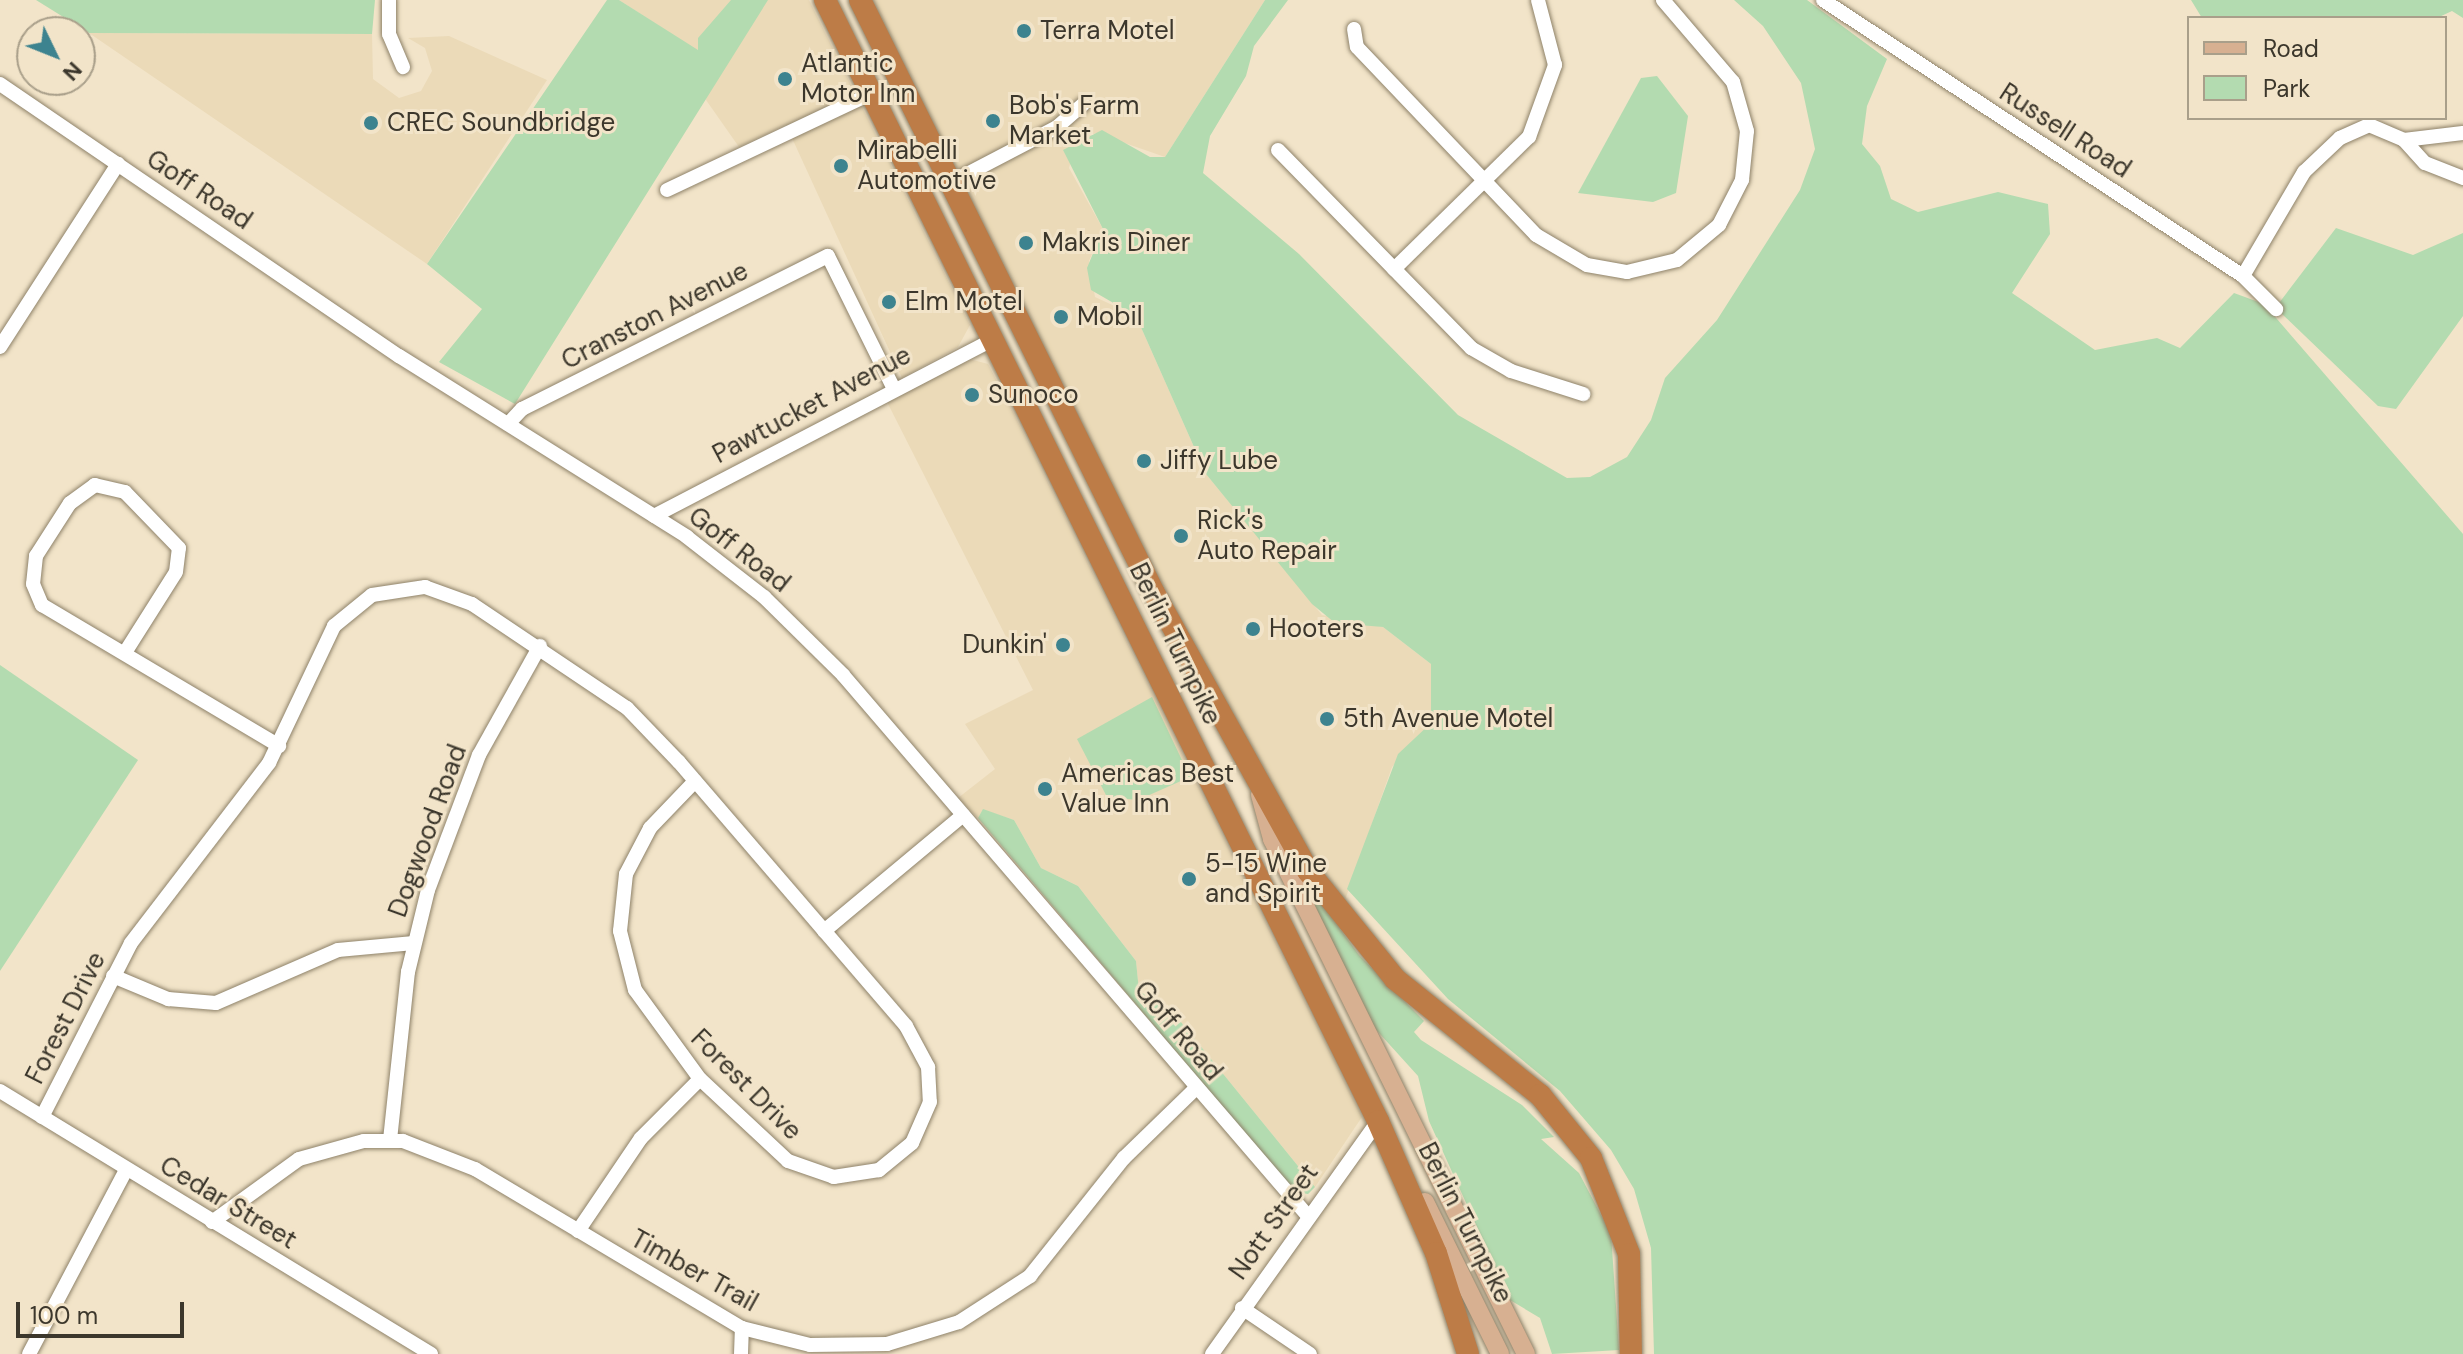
<!DOCTYPE html>
<style>
body{margin:0}
#map{position:relative;width:2463px;height:1354px;overflow:hidden;background:#f2e4c9;font-family:"DM Sans",sans-serif}
div>[style]{position:absolute}
[style*='--x']{left:calc(var(--x)*1px);top:calc(var(--y)*1px);width:calc(var(--w)*1px);rotate:calc(var(--a)*1deg)}
.built>*{inset:0;background:#ebdab8}
.green>*{inset:0;background:#b3dbb0}
.roads{filter:drop-shadow(0 0 2px #8e8269) drop-shadow(0 0 2px #8e8269)}
.minor>*{height:14px;margin:-7px;padding:0 7px;transform-origin:7px;border-radius:7px;background:#fff}
.major>*{height:18px;margin:-9px;padding:0 9px;transform-origin:9px;border-radius:9px;background:#d7b091}
.highway>*{height:22px;margin:-11px;padding:0 11px;transform-origin:11px;border-radius:11px;background:#bd7c47}
.dots>*{width:22px;height:22px;translate:-50% -50%;box-sizing:border-box;border:4px solid #f2e4c9;border-radius:50%}
span{translate:-50% -50%;white-space:nowrap;text-align:center;line-height:1.15;-webkit-text-stroke:6px #f2e4c9;paint-order:stroke}
.poi-label{font-size:26px;color:#3c372c}
.left{translate:0 -50%;text-align:left}
.right{translate:-100% -50%;text-align:right}
.street-label{font-size:26px;color:#3c372c}
.legend{position:absolute;left:2187px;top:16px;width:260px;height:104px;box-sizing:border-box;background:#f2e4c9;border:2px solid #a99f8a;margin:0;padding:10px 14px;list-style:none;font-size:24px;color:#3c372c}
.legend li{display:flex;align-items:center;gap:16px;height:40px}
.legend b{width:40px;border:2px solid #a99f8a}
.north{position:absolute;left:16px;top:16px;width:80px;height:80px;box-sizing:border-box;background:#f2e4c9;border:2px solid #a99f8a;border-radius:50%;rotate:133deg;font-size:22px;font-weight:700;line-height:32px;text-align:center;color:#3c372c}
.north::after{content:'';display:block;margin:auto;width:28px;height:36px;background:#3d838f;clip-path:polygon(50% 0,100% 100%,50% 72%,0 100%)}
.scale{position:absolute;left:16px;top:1302px;width:168px;height:36px;box-sizing:border-box;border:4px solid #3c372c;border-top:0;padding-left:10px;font-size:24px;line-height:28px;white-space:nowrap;color:#3c372c;-webkit-text-stroke:6px #f2e4c9;paint-order:stroke}
</style>
<div id="map">
<div class="built">
<i style="clip-path:polygon(619px 0,809px 0,970px 325px,958px 347px,902px 378px,786px 125px,739px 147px,706px 100px,712px 60px)"></i>
<i style="clip-path:polygon(870px 0,1265px 0,1165px 157px,1096px 133px,1076px 142px,1069px 168px,1103px 229px,1089px 261px,1095px 297px,1136px 316px,1206px 474px,1322px 615px,1383px 627px,1431px 664px,1431px 723px,1392px 767px,1345px 900px,1317px 868px,1176px 622px)"></i>
<i style="clip-path:polygon(89px 33px,372px 34px,373px 79px,399px 98px,421px 91px,432px 71px,425px 48px,408px 38px,449px 36px,547px 80px,427px 264px)"></i>
<i style="clip-path:polygon(969px 359px,988px 364px,1012px 410px,1362px 1117px,1315px 1187px,1172px 1011px,1139px 991px,1136px 961px,1078px 886px,1041px 868px,1014px 820px,983px 810px,978px 818px,958px 798px,995px 769px,965px 724px,1033px 690px,885px 398px)"></i>
</div>
<div class="green">
<i style="clip-path:polygon(36px 0,375px 0,372px 34px,89px 33px)"></i>
<i style="clip-path:polygon(607px 0,619px 0,698px 50px,698px 38px,731px 0,768px 0,515px 404px,439px 362px,482px 309px,427px 264px)"></i>
<i style="clip-path:polygon(1265px 0,1288px 0,1254px 46px,1246px 76px,1210px 136px,1203px 173px,1299px 254px,1458px 415px,1567px 478px,1590px 477px,1627px 457px,1651px 420px,1665px 378px,1717px 320px,1800px 190px,1815px 149px,1801px 83px,1763px 26px,1734px 0,1807px 0,1887px 59px,1867px 106px,1862px 144px,1880px 166px,1891px 199px,1918px 212px,1998px 192px,2048px 204px,2050px 234px,2012px 293px,2095px 350px,2157px 338px,2180px 348px,2234px 293px,2264px 304px,2463px 534px,2463px 1354px,1654px 1354px,1651px 1248px,1634px 1189px,1611px 1150px,1560px 1091px,1448px 999px,1347px 889px,1398px 754px,1431px 723px,1431px 664px,1383px 627px,1335px 623px,1312px 604px,1206px 474px,1136px 316px,1091px 290px,1087px 268px,1103px 229px,1063px 150px,1102px 130px,1150px 157px,1165px 157px)"></i>
<i style="clip-path:polygon(2191px 0,2463px 0,2463px 18px,2452px 11px,2437px 18px,2202px 18px)"></i>
<i style="clip-path:polygon(1657px 76px,1688px 116px,1676px 193px,1653px 202px,1578px 193px,1641px 78px)"></i>
<i style="clip-path:polygon(2336px 228px,2413px 255px,2463px 233px,2463px 316px,2396px 409px,2378px 406px,2282px 314px,2279px 303px)"></i>
<i style="clip-path:polygon(0 665px,138px 760px,0 971px)"></i>
<i style="clip-path:polygon(1152px 697px,1190px 777px,1138px 800px,1107px 797px,1077px 739px)"></i>
<i style="clip-path:polygon(983px 809px,1014px 820px,1041px 868px,1078px 886px,1136px 961px,1139px 991px,1172px 1011px,1315px 1187px,1308px 1194px,1295px 1192px,978px 818px)"></i>
<i style="clip-path:polygon(1288px 857px,1359px 955px,1424px 1021px,1414px 1032px,1421px 1040px,1522px 1105px,1554px 1137px,1541px 1139px,1579px 1173px,1611px 1234px,1619px 1350px,1552px 1354px,1540px 1318px,1510px 1300px,1429px 1121px,1418px 1076px,1370px 1023px)"></i>
</div>
<div class="roads">
<div class="minor">
<i style="--x:389;--y:0;--w:34;--a:90"></i>
<i style="--x:389;--y:34;--w:36;--a:67"></i>
<i style="--x:1823;--y:0;--w:503;--a:33.31"></i>
<i style="--x:2243;--y:276;--w:47;--a:45"></i>
<i style="--x:1354;--y:29;--w:18;--a:81"></i>
<i style="--x:1357;--y:47;--w:260;--a:46.4"></i>
<i style="--x:1536;--y:235;--w:59;--a:30.5"></i>
<i style="--x:1587;--y:265;--w:41;--a:9.9"></i>
<i style="--x:1627;--y:272;--w:51;--a:-13.5"></i>
<i style="--x:1677;--y:260;--w:55;--a:-39.8"></i>
<i style="--x:1719;--y:225;--w:51;--a:-62.9"></i>
<i style="--x:1742;--y:180;--w:49;--a:-84.2"></i>
<i style="--x:1747;--y:131;--w:51;--a:-105.9"></i>
<i style="--x:1733;--y:82;--w:108;--a:-130.5"></i>
<i style="--x:0;--y:84;--w:483;--a:34.3"></i>
<i style="--x:399;--y:356;--w:340;--a:32.1"></i>
<i style="--x:687;--y:537;--w:98;--a:37.9"></i>
<i style="--x:764;--y:597;--w:111;--a:44.6"></i>
<i style="--x:843;--y:675;--w:712;--a:49.33"></i>
<i style="--x:2404;--y:140;--w:59;--a:-6.8"></i>
<i style="--x:1278;--y:150;--w:277;--a:45.7"></i>
<i style="--x:1471;--y:348;--w:46;--a:29.9"></i>
<i style="--x:1511;--y:371;--w:76;--a:17.7"></i>
<i style="--x:950;--y:183;--w:121;--a:-27.6"></i>
<i style="--x:1057;--y:127;--w:35;--a:-41"></i>
<i style="--x:667;--y:190;--w:227;--a:-25.3"></i>
<i style="--x:1394;--y:269;--w:189;--a:-44.4"></i>
<i style="--x:1529;--y:137;--w:77;--a:-70.1"></i>
<i style="--x:1555;--y:65;--w:67;--a:-104.7"></i>
<i style="--x:2243;--y:276;--w:121;--a:-59.6"></i>
<i style="--x:2304;--y:172;--w:50;--a:-43.4"></i>
<i style="--x:2340;--y:138;--w:32;--a:-24"></i>
<i style="--x:2369;--y:125;--w:38;--a:23"></i>
<i style="--x:2404;--y:140;--w:31;--a:48"></i>
<i style="--x:2425;--y:163;--w:41;--a:21.5"></i>
<i style="--x:0;--y:347;--w:218;--a:-57.2"></i>
<i style="--x:508;--y:424;--w:21;--a:-47"></i>
<i style="--x:522;--y:409;--w:342;--a:-26.6"></i>
<i style="--x:828;--y:256;--w:146;--a:63.6"></i>
<i style="--x:654;--y:516;--w:383;--a:-27.5"></i>
<i style="--x:126;--y:651;--w:93;--a:-57.7"></i>
<i style="--x:176;--y:572;--w:24;--a:-83"></i>
<i style="--x:179;--y:548;--w:78;--a:-134"></i>
<i style="--x:125;--y:492;--w:31;--a:-167"></i>
<i style="--x:95;--y:485;--w:31;--a:144"></i>
<i style="--x:70;--y:503;--w:63;--a:122.7"></i>
<i style="--x:36;--y:556;--w:28;--a:96"></i>
<i style="--x:33;--y:584;--w:23;--a:67"></i>
<i style="--x:42;--y:605;--w:276;--a:30.7"></i>
<i style="--x:824;--y:931;--w:181;--a:-39.8"></i>
<i style="--x:113;--y:976;--w:60;--a:22.7"></i>
<i style="--x:168;--y:999;--w:48;--a:4.8"></i>
<i style="--x:216;--y:1003;--w:133;--a:-23.5"></i>
<i style="--x:338;--y:950;--w:76;--a:-5.3"></i>
<i style="--x:0;--y:1091;--w:505;--a:31.39"></i>
<i style="--x:42;--y:1117;--w:195;--a:-62.9"></i>
<i style="--x:131;--y:943;--w:227;--a:-52.5"></i>
<i style="--x:269;--y:763;--w:152;--a:-64.6"></i>
<i style="--x:334;--y:626;--w:49;--a:-39.2"></i>
<i style="--x:372;--y:595;--w:54;--a:-8.6"></i>
<i style="--x:425;--y:587;--w:50;--a:19.9"></i>
<i style="--x:472;--y:604;--w:187;--a:33.9"></i>
<i style="--x:627;--y:708;--w:75;--a:46.1"></i>
<i style="--x:679;--y:762;--w:348;--a:49.3"></i>
<i style="--x:906;--y:1026;--w:47;--a:61.8"></i>
<i style="--x:928;--y:1067;--w:35;--a:87"></i>
<i style="--x:930;--y:1102;--w:45;--a:113.7"></i>
<i style="--x:912;--y:1143;--w:43;--a:140.7"></i>
<i style="--x:879;--y:1170;--w:46;--a:171.2"></i>
<i style="--x:834;--y:1177;--w:49;--a:-160.8"></i>
<i style="--x:788;--y:1161;--w:120;--a:-137"></i>
<i style="--x:700;--y:1079;--w:110;--a:-126.1"></i>
<i style="--x:635;--y:990;--w:61;--a:-104.3"></i>
<i style="--x:620;--y:931;--w:57;--a:-84"></i>
<i style="--x:626;--y:874;--w:52;--a:-62.4"></i>
<i style="--x:650;--y:828;--w:65;--a:-46.2"></i>
<i style="--x:390;--y:1140;--w:169;--a:-83.9"></i>
<i style="--x:408;--y:972;--w:84;--a:-76.3"></i>
<i style="--x:428;--y:890;--w:144;--a:-69.3"></i>
<i style="--x:479;--y:755;--w:125;--a:-60.8"></i>
<i style="--x:212;--y:1222;--w:107;--a:-35.9"></i>
<i style="--x:299;--y:1159;--w:67;--a:-15.5"></i>
<i style="--x:364;--y:1141;--w:39;--a:0"></i>
<i style="--x:403;--y:1141;--w:77;--a:21.3"></i>
<i style="--x:475;--y:1169;--w:311;--a:30.8"></i>
<i style="--x:742;--y:1328;--w:70;--a:14"></i>
<i style="--x:810;--y:1345;--w:77;--a:-0.7"></i>
<i style="--x:887;--y:1344;--w:75;--a:-17"></i>
<i style="--x:959;--y:1322;--w:85;--a:-32.9"></i>
<i style="--x:1030;--y:1276;--w:151;--a:-51.5"></i>
<i style="--x:1124;--y:1158;--w:100;--a:-44.2"></i>
<i style="--x:578;--y:1231;--w:112;--a:-55.9"></i>
<i style="--x:641;--y:1138;--w:83;--a:-45"></i>
<i style="--x:1242;--y:1308;--w:82;--a:34.1"></i>
<i style="--x:29;--y:1354;--w:208;--a:-62.2"></i>
<i style="--x:741;--y:1354;--w:26;--a:-88"></i>
<i style="--x:1212;--y:1354;--w:286;--a:-54.5"></i>
</div>
<div class="major">
<i style="--x:1260;--y:795;--w:46;--a:74.7"></i>
<i style="--x:1272;--y:839;--w:574;--a:63.75"></i>
<i style="--x:1425;--y:1202;--w:169;--a:63.7"></i>
</div>
<div class="highway">
<i style="--x:825;--y:0;--w:1250;--a:63.74"></i>
<i style="--x:1378;--y:1121;--w:144;--a:66.3"></i>
<i style="--x:1436;--y:1253;--w:106;--a:72.4"></i>
<i style="--x:860;--y:0;--w:662;--a:63.63"></i>
<i style="--x:1154;--y:593;--w:318;--a:61"></i>
<i style="--x:1308;--y:871;--w:139;--a:51.1"></i>
<i style="--x:1395;--y:979;--w:186;--a:38.7"></i>
<i style="--x:1540;--y:1095;--w:81;--a:51"></i>
<i style="--x:1591;--y:1158;--w:103;--a:68.4"></i>
<i style="--x:1629;--y:1254;--w:100;--a:88.9"></i>
</div>
</div>
<div class="dots">
<i style="left:1024px;top:31px;background:#3d838f"></i>
<i style="left:785px;top:79px;background:#3d838f"></i>
<i style="left:993px;top:121px;background:#3d838f"></i>
<i style="left:371px;top:123px;background:#3d838f"></i>
<i style="left:841px;top:166px;background:#3d838f"></i>
<i style="left:1026px;top:243px;background:#3d838f"></i>
<i style="left:889px;top:302px;background:#3d838f"></i>
<i style="left:1061px;top:317px;background:#3d838f"></i>
<i style="left:972px;top:395px;background:#3d838f"></i>
<i style="left:1144px;top:461px;background:#3d838f"></i>
<i style="left:1181px;top:536px;background:#3d838f"></i>
<i style="left:1253px;top:629px;background:#3d838f"></i>
<i style="left:1063px;top:645px;background:#3d838f"></i>
<i style="left:1327px;top:719px;background:#3d838f"></i>
<i style="left:1045px;top:789px;background:#3d838f"></i>
<i style="left:1189px;top:879px;background:#3d838f"></i>
</div>
<div class="poi-label">
<span class="left" style="left:1040px;top:31px">Terra Motel</span>
<span class="left" style="left:801px;top:79px">Atlantic<br>Motor Inn</span>
<span class="left" style="left:1009px;top:121px">Bob's Farm<br>Market</span>
<span class="left" style="left:387px;top:123px">CREC Soundbridge</span>
<span class="left" style="left:857px;top:166px">Mirabelli<br>Automotive</span>
<span class="left" style="left:1042px;top:243px">Makris Diner</span>
<span class="left" style="left:905px;top:302px">Elm Motel</span>
<span class="left" style="left:1077px;top:317px">Mobil</span>
<span class="left" style="left:988px;top:395px">Sunoco</span>
<span class="left" style="left:1160px;top:461px">Jiffy Lube</span>
<span class="left" style="left:1197px;top:536px">Rick's<br>Auto Repair</span>
<span class="left" style="left:1269px;top:629px">Hooters</span>
<span class="right" style="left:1047px;top:645px">Dunkin'</span>
<span class="left" style="left:1343px;top:719px">5th Avenue Motel</span>
<span class="left" style="left:1061px;top:789px">Americas Best<br>Value Inn</span>
<span class="left" style="left:1205px;top:879px">5-15 Wine<br>and Spirit</span>
</div>
<div class="street-label">
<span style="left:2065px;top:131px;rotate:33deg">Russell Road</span>
<span style="left:199px;top:190px;rotate:34deg">Goff Road</span>
<span style="left:655px;top:316px;rotate:-27deg">Cranston Avenue</span>
<span style="left:812px;top:405px;rotate:-28deg">Pawtucket Avenue</span>
<span style="left:739px;top:550px;rotate:38deg">Goff Road</span>
<span style="left:1175px;top:644px;rotate:64deg">Berlin Turnpike</span>
<span style="left:428px;top:831px;rotate:-70deg">Dogwood Road</span>
<span style="left:66px;top:1018px;rotate:-63deg">Forest Drive</span>
<span style="left:1178px;top:1031px;rotate:50deg">Goff Road</span>
<span style="left:746px;top:1085px;rotate:45deg">Forest Drive</span>
<span style="left:228px;top:1203px;rotate:31deg">Cedar Street</span>
<span style="left:1274px;top:1222px;rotate:-55deg">Nott Street</span>
<span style="left:1465px;top:1223px;rotate:63deg">Berlin Turnpike</span>
<span style="left:694px;top:1271px;rotate:29deg">Timber Trail</span>
</div>
<ul class="legend">
<li><b style="height:10px;background:#d7b091"></b>Road</li>
<li><b style="height:22px;background:#b3dbb0"></b>Park</li>
</ul>
<div class="north">N</div>
<div class="scale">100 m</div>
</div>
